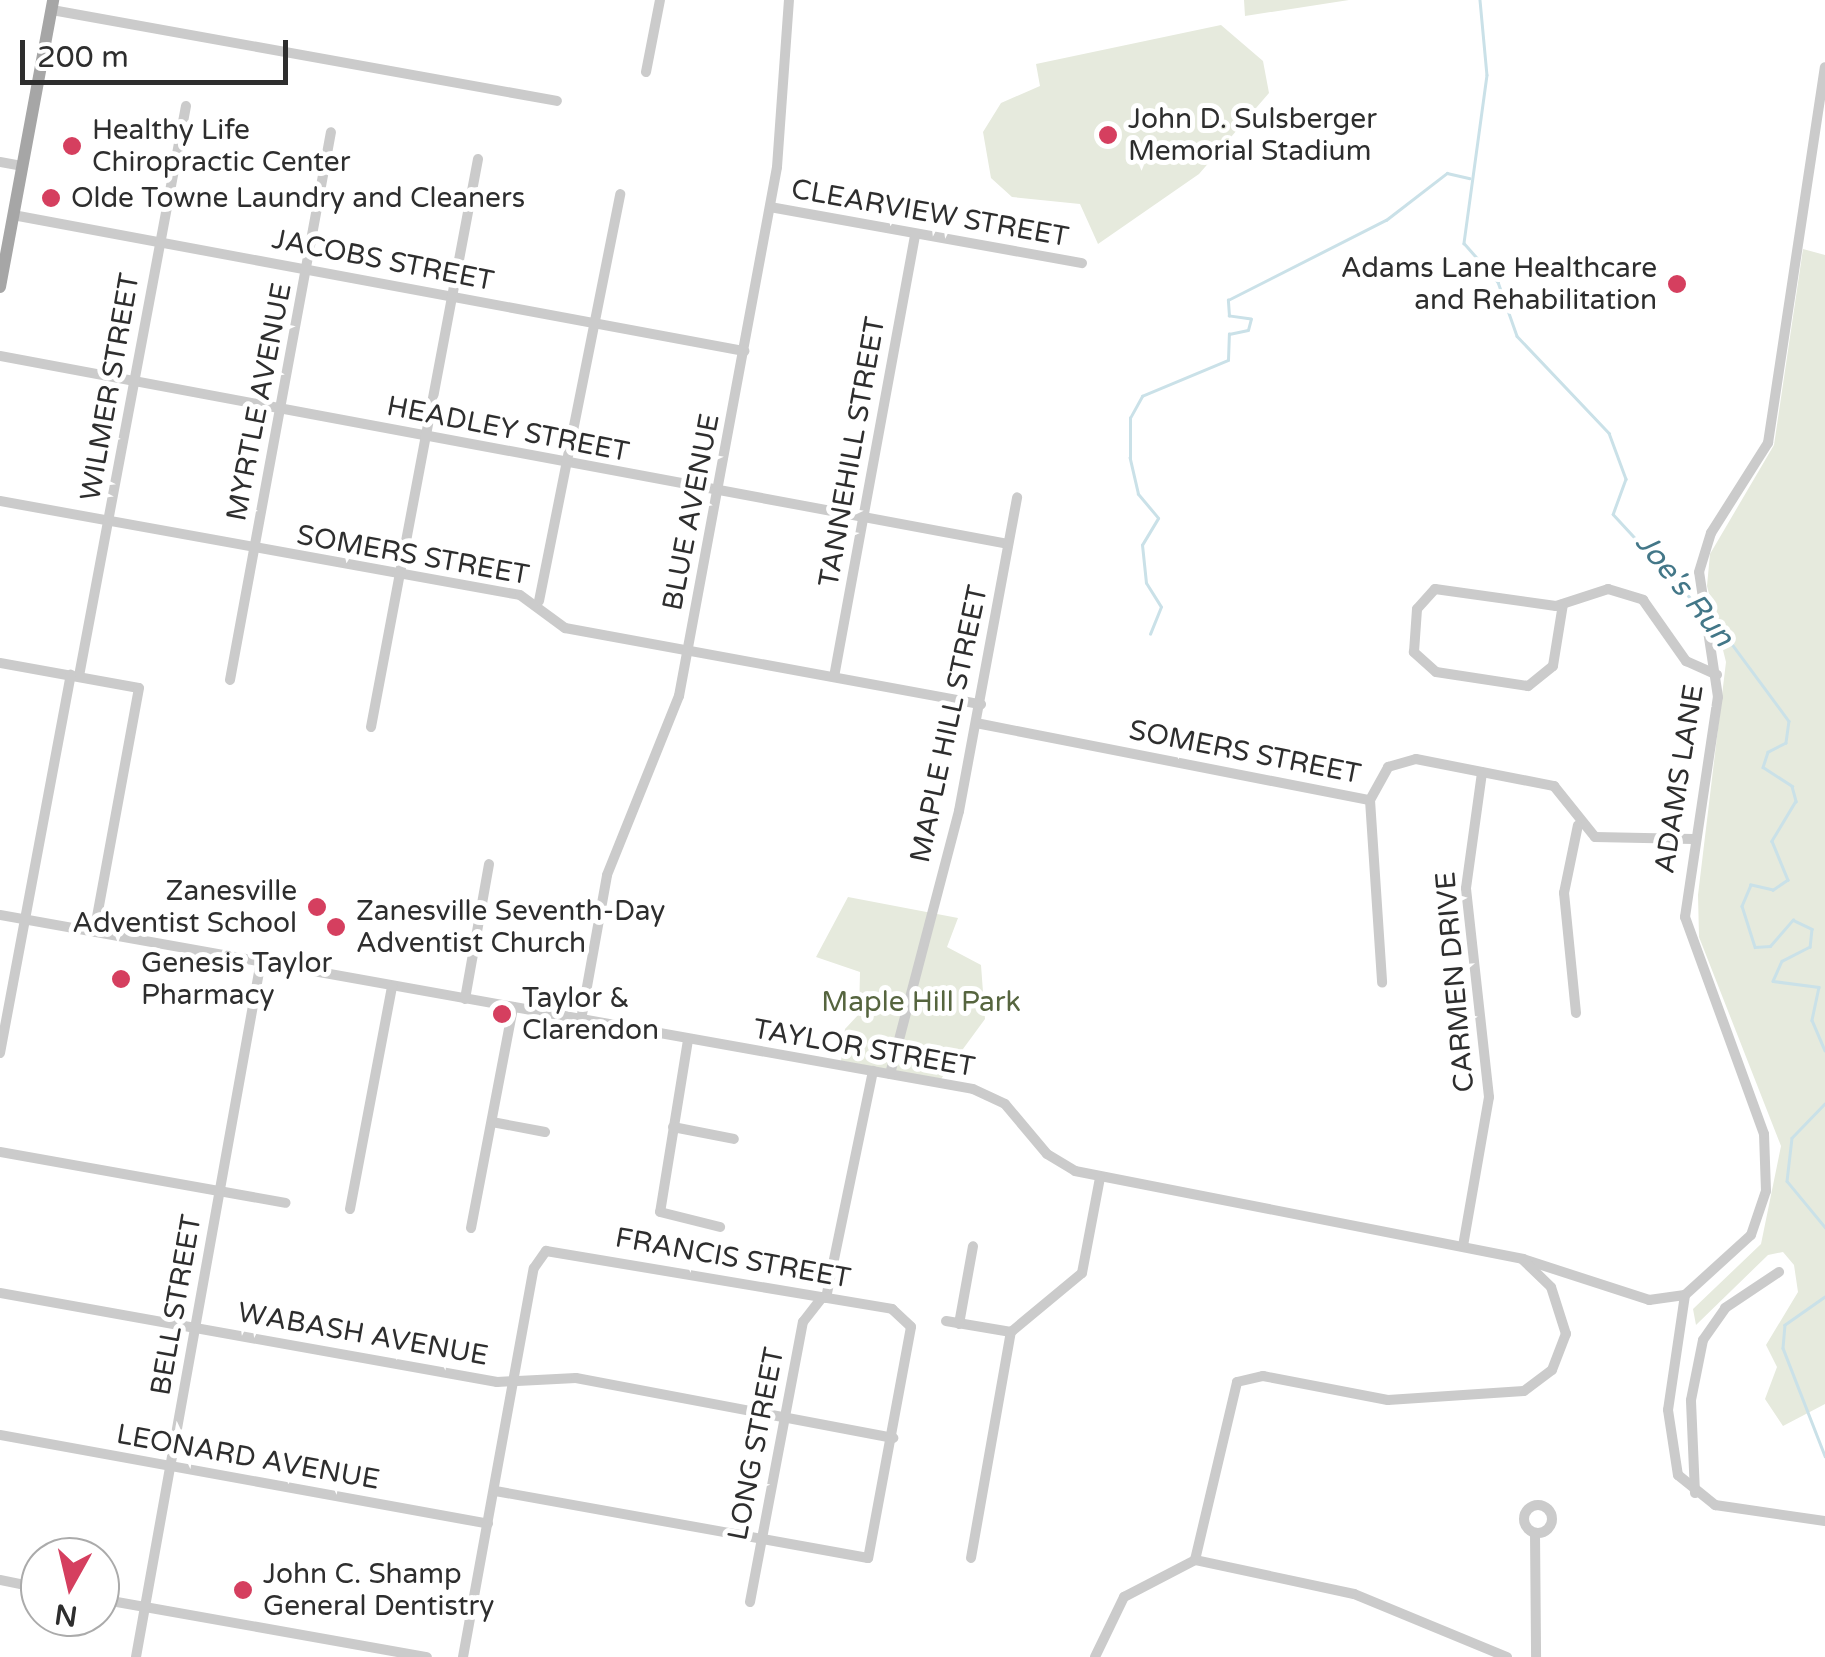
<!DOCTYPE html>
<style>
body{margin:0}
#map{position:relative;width:1825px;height:1657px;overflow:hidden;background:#fff;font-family:"Varela Round",sans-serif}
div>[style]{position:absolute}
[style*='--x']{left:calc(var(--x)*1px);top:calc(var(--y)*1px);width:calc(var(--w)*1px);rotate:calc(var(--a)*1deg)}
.green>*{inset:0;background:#e6eadd}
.stream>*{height:2.5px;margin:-1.25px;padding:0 1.25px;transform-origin:1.25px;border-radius:1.25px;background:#cae1e8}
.minor>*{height:10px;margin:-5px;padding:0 5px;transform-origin:5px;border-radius:5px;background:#cbcbcb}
.minor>.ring{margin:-5px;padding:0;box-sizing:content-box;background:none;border:10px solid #cbcbcb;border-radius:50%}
.major>*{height:12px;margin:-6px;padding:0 6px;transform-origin:6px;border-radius:6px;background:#a6a6a6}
.dots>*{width:28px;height:28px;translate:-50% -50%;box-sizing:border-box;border:5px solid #fff;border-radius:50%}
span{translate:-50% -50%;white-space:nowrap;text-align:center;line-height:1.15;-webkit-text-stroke:10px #fff;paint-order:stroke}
.poi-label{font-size:28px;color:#2e2e2e}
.left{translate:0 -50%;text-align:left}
.right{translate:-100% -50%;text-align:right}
.street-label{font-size:28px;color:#2e2e2e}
.park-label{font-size:28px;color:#56653f}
.water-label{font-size:30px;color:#437788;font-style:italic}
.north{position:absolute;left:20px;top:1537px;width:100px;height:100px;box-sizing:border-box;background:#fff;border:2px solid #ababab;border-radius:50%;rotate:188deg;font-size:28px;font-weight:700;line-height:40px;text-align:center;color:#2e2e2e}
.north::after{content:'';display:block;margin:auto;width:35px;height:45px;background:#d53f5f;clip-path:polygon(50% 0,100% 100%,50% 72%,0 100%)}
.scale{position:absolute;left:20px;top:40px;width:268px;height:45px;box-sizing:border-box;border:5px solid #2e2e2e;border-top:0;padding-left:12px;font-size:30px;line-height:35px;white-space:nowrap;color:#2e2e2e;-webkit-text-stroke:8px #fff;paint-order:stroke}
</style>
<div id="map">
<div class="green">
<i style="clip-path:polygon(1244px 0,1349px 0,1245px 16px)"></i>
<i style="clip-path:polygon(1221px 25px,1263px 61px,1269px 93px,1199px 174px,1098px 244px,1080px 204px,1012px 197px,991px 178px,983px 132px,1001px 103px,1040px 86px,1036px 64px)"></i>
<i style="clip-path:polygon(1803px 249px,1825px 255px,1825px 1404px,1783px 1426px,1765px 1399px,1777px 1367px,1766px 1345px,1798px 1292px,1794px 1265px,1783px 1252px,1768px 1255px,1696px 1325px,1693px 1309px,1761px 1244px,1781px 1146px,1699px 937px,1698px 895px,1726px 662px,1707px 586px,1710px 554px,1774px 445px)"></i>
<i style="clip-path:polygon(848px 897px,958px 918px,947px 947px,981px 965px,985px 1019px,941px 1079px,841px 1061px,845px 1029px,859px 1014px,860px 972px,816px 957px)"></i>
</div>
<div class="stream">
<i style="--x:1480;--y:0;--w:75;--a:84.7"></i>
<i style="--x:1487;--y:75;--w:170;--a:97.8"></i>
<i style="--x:1464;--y:243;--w:52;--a:48.9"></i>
<i style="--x:1498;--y:282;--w:57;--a:70.6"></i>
<i style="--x:1517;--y:336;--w:134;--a:46.5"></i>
<i style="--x:1609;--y:433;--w:49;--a:69.7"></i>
<i style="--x:1626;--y:479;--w:37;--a:110"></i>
<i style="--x:1613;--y:514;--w:125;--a:47.3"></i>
<i style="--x:1709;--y:613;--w:134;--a:53.5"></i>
<i style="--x:1789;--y:721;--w:22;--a:98"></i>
<i style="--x:1786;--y:743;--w:20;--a:153"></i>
<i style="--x:1768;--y:752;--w:16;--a:108"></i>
<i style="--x:1763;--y:767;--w:35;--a:33"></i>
<i style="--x:1792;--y:786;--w:16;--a:75"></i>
<i style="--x:1796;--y:801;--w:47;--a:121"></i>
<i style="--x:1772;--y:841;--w:42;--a:67.7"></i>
<i style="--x:1788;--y:880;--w:18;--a:146"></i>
<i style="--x:1773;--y:890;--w:23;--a:-167"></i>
<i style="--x:1751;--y:885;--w:23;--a:113"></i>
<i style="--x:1742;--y:906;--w:43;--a:72.4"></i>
<i style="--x:1755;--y:947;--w:15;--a:-4"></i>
<i style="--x:1770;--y:946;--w:35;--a:-49"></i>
<i style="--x:1793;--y:920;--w:21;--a:25"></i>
<i style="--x:1812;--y:929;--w:18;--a:96"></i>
<i style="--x:1810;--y:947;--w:31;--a:153"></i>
<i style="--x:1782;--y:961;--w:22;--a:114"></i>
<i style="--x:1773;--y:981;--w:46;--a:7.4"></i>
<i style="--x:1819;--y:987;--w:34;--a:102"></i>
<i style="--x:1812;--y:1020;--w:33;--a:67"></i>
<i style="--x:1150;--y:634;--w:29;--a:-68"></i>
<i style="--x:1161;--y:607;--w:28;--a:-122"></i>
<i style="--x:1146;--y:583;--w:38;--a:-96"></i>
<i style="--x:1142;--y:545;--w:31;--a:-59"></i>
<i style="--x:1158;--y:518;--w:31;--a:-130"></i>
<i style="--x:1138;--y:494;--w:37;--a:-103"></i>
<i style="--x:1130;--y:458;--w:40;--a:-90"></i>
<i style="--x:1130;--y:418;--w:25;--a:-61"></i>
<i style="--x:1142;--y:396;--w:93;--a:-22.7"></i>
<i style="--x:1228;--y:360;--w:26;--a:-88"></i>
<i style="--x:1229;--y:334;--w:19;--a:-12"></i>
<i style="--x:1248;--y:330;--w:11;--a:-75"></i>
<i style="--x:1251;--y:319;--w:22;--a:-172"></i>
<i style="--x:1229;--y:316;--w:16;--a:-94"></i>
<i style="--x:1228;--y:300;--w:177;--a:-26.9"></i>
<i style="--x:1386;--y:220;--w:77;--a:-37.6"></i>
<i style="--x:1447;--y:173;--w:23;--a:13"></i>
<i style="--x:1825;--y:1104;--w:47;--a:134.1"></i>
<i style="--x:1792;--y:1138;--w:43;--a:96.6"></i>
<i style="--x:1787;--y:1181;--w:60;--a:50.4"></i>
<i style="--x:1825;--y:1297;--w:49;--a:145"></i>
<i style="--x:1785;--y:1325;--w:23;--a:95"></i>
<i style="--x:1783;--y:1348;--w:116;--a:68.7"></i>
</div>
<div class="minor">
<i style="--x:52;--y:10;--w:513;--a:10.21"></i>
<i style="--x:646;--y:72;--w:73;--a:-79"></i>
<i style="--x:0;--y:162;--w:22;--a:10"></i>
<i style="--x:770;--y:207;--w:317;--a:10.2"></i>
<i style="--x:13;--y:215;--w:744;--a:10.54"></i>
<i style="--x:0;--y:356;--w:1025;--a:10.56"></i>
<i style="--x:0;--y:501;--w:528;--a:10.25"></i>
<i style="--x:520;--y:595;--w:56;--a:36.3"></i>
<i style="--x:565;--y:628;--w:423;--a:10.4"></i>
<i style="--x:539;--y:601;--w:415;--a:-78.7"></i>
<i style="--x:1563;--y:604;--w:63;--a:99.2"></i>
<i style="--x:1553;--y:666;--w:32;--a:141"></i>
<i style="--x:1528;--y:686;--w:93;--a:-171.3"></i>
<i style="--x:1436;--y:672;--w:30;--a:-138"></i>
<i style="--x:1414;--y:652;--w:43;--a:-86"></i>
<i style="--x:1417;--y:609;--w:27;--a:-48"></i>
<i style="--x:1435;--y:589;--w:122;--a:8"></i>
<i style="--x:1556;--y:606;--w:55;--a:-18.1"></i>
<i style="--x:1608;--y:589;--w:37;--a:17"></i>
<i style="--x:1643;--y:600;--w:75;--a:54.8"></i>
<i style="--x:1686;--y:661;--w:34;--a:24"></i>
<i style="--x:0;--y:663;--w:141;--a:10.2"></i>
<i style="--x:139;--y:688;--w:248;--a:100.4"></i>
<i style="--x:79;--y:676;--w:580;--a:-79.37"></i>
<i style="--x:834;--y:677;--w:450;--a:-79.6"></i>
<i style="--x:230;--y:680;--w:557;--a:-79.56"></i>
<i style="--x:976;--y:723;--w:401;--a:11.1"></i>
<i style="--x:1370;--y:800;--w:38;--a:-61"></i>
<i style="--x:1388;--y:767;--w:29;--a:-16"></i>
<i style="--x:1416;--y:759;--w:141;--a:11.1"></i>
<i style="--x:1554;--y:786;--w:65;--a:51.2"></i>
<i style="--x:1595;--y:837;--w:98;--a:1.2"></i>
<i style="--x:371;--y:727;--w:578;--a:-79.33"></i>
<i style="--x:1370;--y:800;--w:183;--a:86.2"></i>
<i style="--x:0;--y:915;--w:988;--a:10.14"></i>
<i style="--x:973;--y:1089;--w:35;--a:25"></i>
<i style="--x:1005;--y:1104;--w:65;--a:50"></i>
<i style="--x:1047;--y:1154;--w:33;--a:31"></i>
<i style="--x:1075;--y:1171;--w:457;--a:11.1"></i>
<i style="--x:1523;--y:1259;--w:133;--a:18"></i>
<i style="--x:1649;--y:1300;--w:36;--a:-8"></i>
<i style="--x:1685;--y:1295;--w:89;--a:-42.3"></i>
<i style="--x:1751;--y:1235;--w:46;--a:-71.2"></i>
<i style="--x:1766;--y:1191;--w:57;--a:-92"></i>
<i style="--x:1764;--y:1134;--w:231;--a:-110"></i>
<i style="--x:1685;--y:917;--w:222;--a:-81.5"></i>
<i style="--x:1718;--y:697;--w:126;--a:-98.6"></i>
<i style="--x:1699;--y:572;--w:41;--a:-72.9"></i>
<i style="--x:1711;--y:533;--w:107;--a:-57.7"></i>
<i style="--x:1768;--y:443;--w:380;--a:-81.4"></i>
<i style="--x:465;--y:999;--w:137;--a:-79.9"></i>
<i style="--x:1576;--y:1013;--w:121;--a:-95.7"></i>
<i style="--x:1564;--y:893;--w:69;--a:-78.4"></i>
<i style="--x:581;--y:1020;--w:147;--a:-79.8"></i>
<i style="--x:607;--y:875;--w:193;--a:-68.1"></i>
<i style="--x:679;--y:696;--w:538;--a:-79.5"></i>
<i style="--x:777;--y:167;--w:167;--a:-85.9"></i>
<i style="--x:688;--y:1040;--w:174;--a:99.2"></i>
<i style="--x:660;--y:1212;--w:62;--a:14"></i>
<i style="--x:0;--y:1053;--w:385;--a:-79.4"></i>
<i style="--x:890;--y:1074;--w:272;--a:-75.3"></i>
<i style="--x:959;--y:811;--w:319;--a:-79.5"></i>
<i style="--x:492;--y:1122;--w:54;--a:10.7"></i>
<i style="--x:673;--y:1127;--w:62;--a:11.1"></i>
<i style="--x:0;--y:1152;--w:290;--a:10.1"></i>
<i style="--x:350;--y:1209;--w:227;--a:-79.3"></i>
<i style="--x:471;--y:1228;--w:225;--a:-79.2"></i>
<i style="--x:1463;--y:1246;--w:151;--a:-80.1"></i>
<i style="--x:1489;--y:1097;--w:210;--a:-96.3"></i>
<i style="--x:1466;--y:888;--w:117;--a:-82.1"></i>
<i style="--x:0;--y:1293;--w:505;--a:10.15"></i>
<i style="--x:497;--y:1382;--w:79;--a:-2.9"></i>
<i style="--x:576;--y:1378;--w:323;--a:10.7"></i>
<i style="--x:1685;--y:1295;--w:116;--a:98.4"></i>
<i style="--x:1668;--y:1410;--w:66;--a:81.3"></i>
<i style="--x:1678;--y:1475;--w:48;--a:39"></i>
<i style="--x:1715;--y:1505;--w:111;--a:8.3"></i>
<i style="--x:826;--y:1298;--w:232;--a:-78.3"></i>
<i style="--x:946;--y:1321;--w:66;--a:9.6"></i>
<i style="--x:959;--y:1324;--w:79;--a:-79.8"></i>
<i style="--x:0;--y:1435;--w:496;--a:10.3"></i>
<i style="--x:1695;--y:1493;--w:93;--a:-92.5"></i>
<i style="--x:1691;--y:1400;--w:61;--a:-78.7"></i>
<i style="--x:1703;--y:1340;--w:39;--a:-55"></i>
<i style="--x:1725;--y:1308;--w:65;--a:-33.7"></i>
<i class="ring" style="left:1524px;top:1505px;width:18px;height:18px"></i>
<i style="--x:1535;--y:1533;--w:124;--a:89.5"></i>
<i style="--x:971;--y:1558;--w:230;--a:-80"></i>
<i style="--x:1011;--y:1332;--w:92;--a:-39.7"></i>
<i style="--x:1082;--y:1273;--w:97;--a:-79.3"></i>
<i style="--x:0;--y:1580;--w:41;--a:11.3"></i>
<i style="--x:100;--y:1599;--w:332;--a:10.1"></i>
<i style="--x:750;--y:1602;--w:285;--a:-79.3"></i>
<i style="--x:803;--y:1322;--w:28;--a:-52"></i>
<i style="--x:136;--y:1657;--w:707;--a:-79.82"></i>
<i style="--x:463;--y:1657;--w:395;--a:-79.7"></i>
<i style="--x:534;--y:1268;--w:21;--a:-55"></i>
<i style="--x:546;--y:1251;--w:351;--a:9.5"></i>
<i style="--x:892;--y:1309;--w:26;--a:43"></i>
<i style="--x:911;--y:1327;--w:235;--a:100.5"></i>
<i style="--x:868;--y:1558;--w:380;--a:-169.8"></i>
<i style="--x:1095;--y:1657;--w:67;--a:-64.2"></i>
<i style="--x:1124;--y:1597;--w:80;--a:-27.5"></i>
<i style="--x:1507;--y:1657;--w:165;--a:-157.6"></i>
<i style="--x:1354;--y:1594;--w:163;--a:-167.9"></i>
<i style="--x:1195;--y:1560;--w:183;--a:-76.7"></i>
<i style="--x:1237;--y:1382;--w:27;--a:-13"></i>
<i style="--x:1263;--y:1376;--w:127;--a:10.9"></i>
<i style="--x:1388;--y:1400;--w:136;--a:-3.8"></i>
<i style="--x:1524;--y:1391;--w:35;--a:-37"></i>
<i style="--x:1552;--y:1370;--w:39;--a:-69"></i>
<i style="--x:1566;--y:1334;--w:49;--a:-107.7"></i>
<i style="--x:1551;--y:1287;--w:39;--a:-136"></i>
</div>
<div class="major">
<i style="--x:0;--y:287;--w:292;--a:-79.5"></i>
</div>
<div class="dots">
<i style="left:1108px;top:135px;background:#d53f5f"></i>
<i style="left:72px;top:146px;background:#d53f5f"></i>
<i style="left:51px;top:198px;background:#d53f5f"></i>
<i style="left:1677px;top:284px;background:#d53f5f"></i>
<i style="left:317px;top:907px;background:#d53f5f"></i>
<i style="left:336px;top:927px;background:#d53f5f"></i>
<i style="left:121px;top:979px;background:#d53f5f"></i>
<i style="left:502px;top:1014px;background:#d53f5f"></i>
<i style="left:243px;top:1590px;background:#d53f5f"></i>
</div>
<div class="poi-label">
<span class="left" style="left:1128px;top:135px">John D. Sulsberger<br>Memorial Stadium</span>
<span class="left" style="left:92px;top:146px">Healthy Life<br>Chiropractic Center</span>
<span class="left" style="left:71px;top:198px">Olde Towne Laundry and Cleaners</span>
<span class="right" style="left:1657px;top:284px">Adams Lane Healthcare<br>and Rehabilitation</span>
<span class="right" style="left:297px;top:907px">Zanesville<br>Adventist School</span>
<span class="left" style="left:356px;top:927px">Zanesville Seventh-Day<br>Adventist Church</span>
<span class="left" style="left:141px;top:979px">Genesis Taylor<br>Pharmacy</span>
<span class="left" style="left:522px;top:1014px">Taylor &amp;<br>Clarendon</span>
<span class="left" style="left:263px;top:1590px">John C. Shamp<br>General Dentistry</span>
</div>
<div class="street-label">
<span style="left:930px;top:213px;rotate:10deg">CLEARVIEW STREET</span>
<span style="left:383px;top:260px;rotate:11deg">JACOBS STREET</span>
<span style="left:110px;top:387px;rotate:-80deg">WILMER STREET</span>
<span style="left:259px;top:402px;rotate:-79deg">MYRTLE AVENUE</span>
<span style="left:508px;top:429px;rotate:11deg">HEADLEY STREET</span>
<span style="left:852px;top:452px;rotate:-80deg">TANNEHILL STREET</span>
<span style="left:691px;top:512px;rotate:-79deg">BLUE AVENUE</span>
<span style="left:413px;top:555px;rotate:10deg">SOMERS STREET</span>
<span style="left:949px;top:724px;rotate:-78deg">MAPLE HILL STREET</span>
<span style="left:1245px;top:752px;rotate:11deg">SOMERS STREET</span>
<span style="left:1679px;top:779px;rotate:-81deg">ADAMS LANE</span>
<span style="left:1455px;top:982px;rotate:-95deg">CARMEN DRIVE</span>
<span style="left:864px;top:1048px;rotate:10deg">TAYLOR STREET</span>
<span style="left:733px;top:1258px;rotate:10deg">FRANCIS STREET</span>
<span style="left:176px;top:1305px;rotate:-80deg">BELL STREET</span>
<span style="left:363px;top:1334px;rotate:10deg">WABASH AVENUE</span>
<span style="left:756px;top:1444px;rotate:-79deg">LONG STREET</span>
<span style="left:248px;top:1457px;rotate:10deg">LEONARD AVENUE</span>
</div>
<div class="park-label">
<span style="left:921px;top:1002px">Maple Hill Park</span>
</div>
<div class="water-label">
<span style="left:1684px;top:590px;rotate:51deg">Joe's Run</span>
</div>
<div class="north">N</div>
<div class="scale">200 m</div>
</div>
